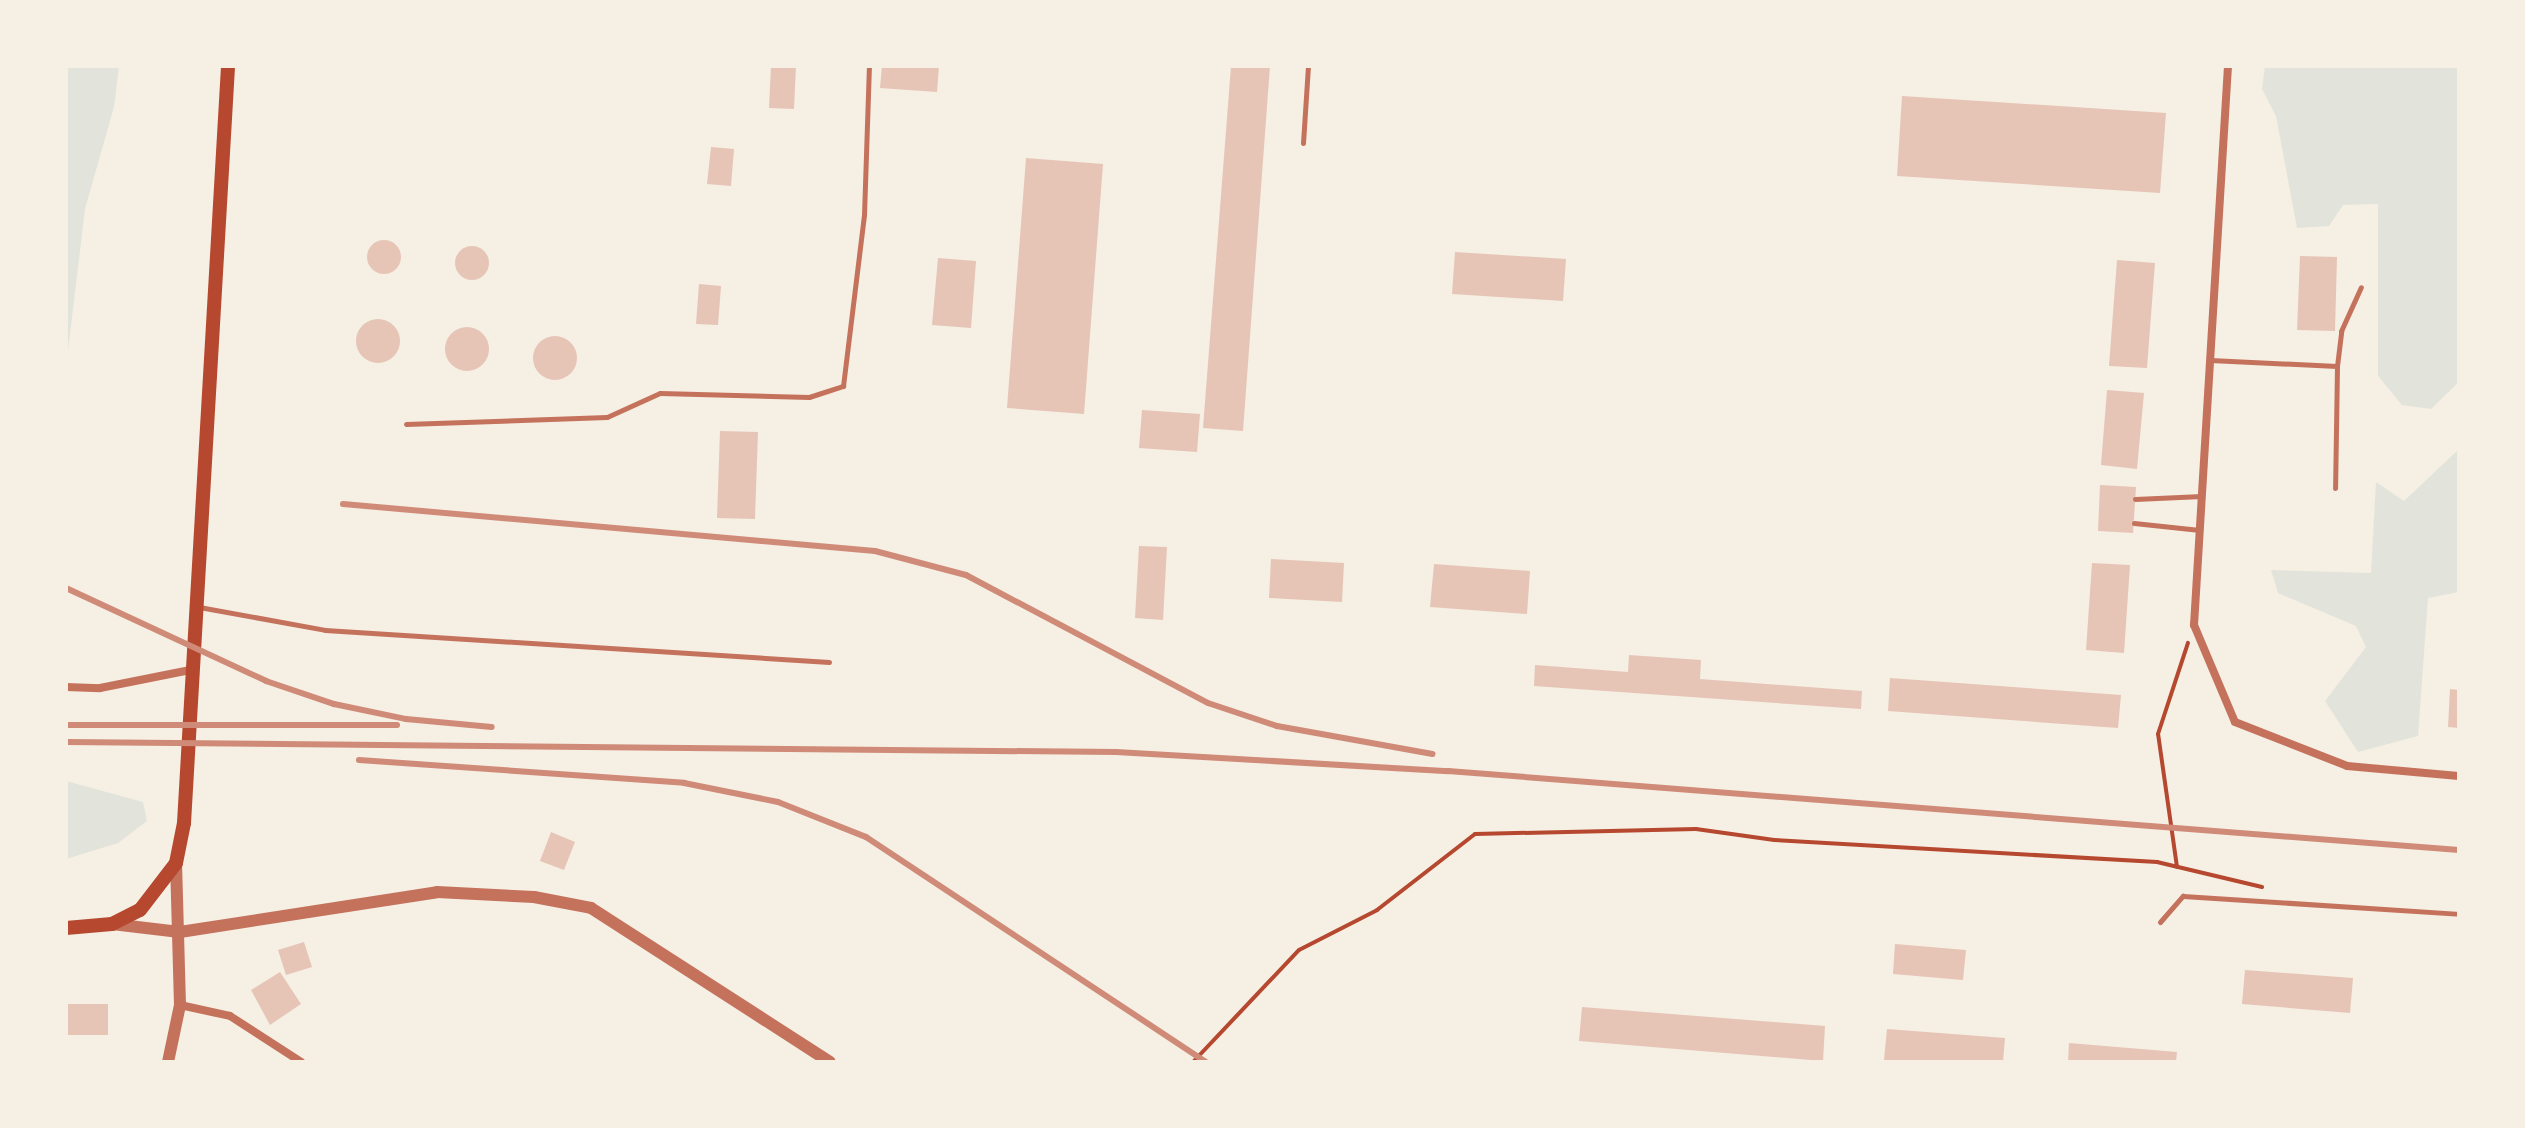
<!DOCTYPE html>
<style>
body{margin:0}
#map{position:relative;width:2525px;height:1128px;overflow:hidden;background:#f6efe4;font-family:"DejaVu Sans",sans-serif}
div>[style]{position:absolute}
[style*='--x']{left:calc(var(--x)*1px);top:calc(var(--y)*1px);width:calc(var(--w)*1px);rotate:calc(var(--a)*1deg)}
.green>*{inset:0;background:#e2e4dc}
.building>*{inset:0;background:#e6c5b7}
.round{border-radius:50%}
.path>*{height:4px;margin:-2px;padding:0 2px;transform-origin:2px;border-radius:2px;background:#b5482f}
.service>*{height:5px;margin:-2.5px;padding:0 2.5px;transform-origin:2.5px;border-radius:2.5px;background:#c5725c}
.minor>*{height:8px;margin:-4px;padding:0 4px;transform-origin:4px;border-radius:4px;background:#c5725c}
.tertiary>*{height:12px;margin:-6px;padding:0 6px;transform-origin:6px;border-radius:6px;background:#c5725c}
.secondary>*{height:14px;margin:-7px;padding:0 7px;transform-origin:7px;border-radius:7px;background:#b5482f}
.rail>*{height:6px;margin:-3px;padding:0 3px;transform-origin:3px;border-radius:3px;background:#cf8b77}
span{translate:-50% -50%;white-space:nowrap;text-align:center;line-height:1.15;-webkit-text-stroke:6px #f6efe4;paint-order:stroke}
.frame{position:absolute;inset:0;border:68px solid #f6efe4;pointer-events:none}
</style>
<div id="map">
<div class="green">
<i style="clip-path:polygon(66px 66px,119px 66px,114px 107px,85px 209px,66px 367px)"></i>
<i style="clip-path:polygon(2265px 66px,2459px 66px,2459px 382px,2431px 409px,2402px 405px,2378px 376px,2378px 204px,2343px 205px,2329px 226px,2297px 228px,2276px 116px,2262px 89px)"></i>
<i style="clip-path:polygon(2459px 449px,2459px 592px,2428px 598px,2418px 736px,2358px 752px,2325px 701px,2366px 647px,2356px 626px,2278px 593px,2271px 570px,2371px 573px,2376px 482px,2404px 501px)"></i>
<i style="clip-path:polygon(66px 781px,143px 802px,147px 821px,118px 843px,66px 859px)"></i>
</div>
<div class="building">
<i style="clip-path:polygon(771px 66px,796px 66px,794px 109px,769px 108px)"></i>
<i style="clip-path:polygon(882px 66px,939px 66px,937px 92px,880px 88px)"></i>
<i style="clip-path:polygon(1231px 66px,1270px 66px,1243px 431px,1203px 428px)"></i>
<i style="clip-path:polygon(1902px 96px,2166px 113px,2160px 193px,1897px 176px)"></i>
<i style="clip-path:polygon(711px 147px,734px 149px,731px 186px,707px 184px)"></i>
<i style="clip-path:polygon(1026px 158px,1103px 164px,1084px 414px,1007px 408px)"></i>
<i class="round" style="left:367px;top:240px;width:34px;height:34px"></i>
<i class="round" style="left:455px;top:246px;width:34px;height:34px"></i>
<i style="clip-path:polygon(1455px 252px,1566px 259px,1563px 301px,1452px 294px)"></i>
<i style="clip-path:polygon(2300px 256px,2337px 257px,2335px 331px,2297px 330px)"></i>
<i style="clip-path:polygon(938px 258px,976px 261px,971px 328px,932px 325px)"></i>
<i style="clip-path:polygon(2117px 260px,2155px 263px,2147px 368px,2109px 366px)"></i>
<i style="clip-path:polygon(699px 284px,721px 286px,718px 325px,696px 324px)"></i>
<i class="round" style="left:356px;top:319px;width:44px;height:44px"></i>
<i class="round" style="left:445px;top:327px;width:44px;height:44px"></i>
<i class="round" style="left:533px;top:336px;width:44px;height:44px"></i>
<i style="clip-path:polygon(2107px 390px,2144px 393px,2137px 469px,2101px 465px)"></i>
<i style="clip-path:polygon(1142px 410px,1200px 414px,1197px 452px,1139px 448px)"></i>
<i style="clip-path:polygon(720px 431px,758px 432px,755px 519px,717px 518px)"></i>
<i style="clip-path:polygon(2100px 485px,2136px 487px,2133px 533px,2098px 531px)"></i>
<i style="clip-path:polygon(1139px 546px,1167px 547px,1163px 620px,1135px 618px)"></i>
<i style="clip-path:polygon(1271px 559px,1344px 563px,1342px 602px,1269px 598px)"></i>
<i style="clip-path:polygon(2092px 563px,2130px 565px,2124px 653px,2086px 650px)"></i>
<i style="clip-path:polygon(1434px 564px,1530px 571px,1527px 614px,1430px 607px)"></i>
<i style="clip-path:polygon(1629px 655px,1701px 660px,1700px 679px,1862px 691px,1861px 709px,1534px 686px,1535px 665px,1628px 672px)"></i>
<i style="clip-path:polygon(1890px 678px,2121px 695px,2118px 728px,1888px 711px)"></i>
<i style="clip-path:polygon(2450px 689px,2459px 690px,2459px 728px,2448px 727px)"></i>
<i style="clip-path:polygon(551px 832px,575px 842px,564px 870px,540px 861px)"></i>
<i style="clip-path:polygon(304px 942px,312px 967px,286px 975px,278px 950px)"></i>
<i style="clip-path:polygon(1895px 944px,1966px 950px,1963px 980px,1893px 974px)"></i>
<i style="clip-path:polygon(2245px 970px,2353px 978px,2350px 1013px,2242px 1004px)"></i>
<i style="clip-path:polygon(280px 972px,301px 1004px,270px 1025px,251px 990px)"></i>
<i style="clip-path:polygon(66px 1004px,108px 1004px,108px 1035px,66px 1035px)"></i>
<i style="clip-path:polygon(1582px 1007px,1825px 1026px,1823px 1061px,1579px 1041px)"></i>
<i style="clip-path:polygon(1887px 1029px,2005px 1038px,2003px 1062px,1884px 1060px)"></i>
<i style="clip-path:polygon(2069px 1043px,2177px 1052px,2176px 1062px,2068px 1062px)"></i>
</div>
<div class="path">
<i style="--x:2177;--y:867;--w:134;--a:-98.1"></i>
<i style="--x:2158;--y:734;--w:96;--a:-71.8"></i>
<i style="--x:1193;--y:1062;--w:154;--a:-46.6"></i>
<i style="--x:1299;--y:950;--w:88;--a:-27.1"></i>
<i style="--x:1377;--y:910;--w:124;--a:-37.8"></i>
<i style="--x:1475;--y:834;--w:221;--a:-1.3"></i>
<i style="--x:1696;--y:829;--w:79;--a:8"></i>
<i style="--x:1774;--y:840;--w:384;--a:3.3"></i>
<i style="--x:2157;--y:862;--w:108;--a:13.4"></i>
</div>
<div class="service">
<i style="--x:1303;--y:143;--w:77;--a:-86.3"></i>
<i style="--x:2210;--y:360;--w:127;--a:2.7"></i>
<i style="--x:2337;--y:366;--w:122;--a:90.9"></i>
<i style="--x:2337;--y:366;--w:35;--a:-83"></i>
<i style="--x:2341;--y:331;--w:48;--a:-65.6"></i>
<i style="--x:406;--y:424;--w:201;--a:-2"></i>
<i style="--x:607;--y:417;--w:58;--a:-24.4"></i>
<i style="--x:660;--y:393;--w:149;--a:1.5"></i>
<i style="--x:809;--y:397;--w:36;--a:-18"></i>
<i style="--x:843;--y:386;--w:172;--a:-83"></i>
<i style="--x:864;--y:215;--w:149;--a:-88.1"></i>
<i style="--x:2135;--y:499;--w:67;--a:-2.6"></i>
<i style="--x:2134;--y:523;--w:66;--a:6.1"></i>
<i style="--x:199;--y:607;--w:128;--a:10.3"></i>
<i style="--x:325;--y:630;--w:505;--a:3.63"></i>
<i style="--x:2160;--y:922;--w:35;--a:-49"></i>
<i style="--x:2183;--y:896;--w:277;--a:3.7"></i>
</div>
<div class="minor">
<i style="--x:2228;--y:66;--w:560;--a:93.48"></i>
<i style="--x:2194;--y:625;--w:105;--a:67.1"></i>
<i style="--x:2235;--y:722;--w:120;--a:21.4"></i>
<i style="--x:2347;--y:766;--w:112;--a:5.1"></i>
<i style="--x:66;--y:687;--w:34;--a:2"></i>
<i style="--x:100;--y:688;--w:92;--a:-11.3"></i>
<i style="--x:180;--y:1005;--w:51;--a:12.4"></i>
<i style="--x:230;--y:1016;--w:85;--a:32.9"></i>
</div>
<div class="tertiary">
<i style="--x:112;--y:924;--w:68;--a:6.7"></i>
<i style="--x:180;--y:932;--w:260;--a:-8.8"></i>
<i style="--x:437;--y:892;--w:97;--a:3"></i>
<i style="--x:534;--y:897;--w:58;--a:10.9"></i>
<i style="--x:591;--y:908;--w:284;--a:32.8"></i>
<i style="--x:168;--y:1062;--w:58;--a:-78.1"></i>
<i style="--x:180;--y:1005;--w:142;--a:-91.6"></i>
</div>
<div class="secondary">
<i style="--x:66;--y:928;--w:46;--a:-5"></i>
<i style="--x:112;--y:924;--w:31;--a:-27"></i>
<i style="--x:140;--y:910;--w:59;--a:-52.5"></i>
<i style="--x:176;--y:863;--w:41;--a:-78.7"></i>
<i style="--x:184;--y:823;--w:758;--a:-86.67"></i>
</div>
<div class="rail">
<i style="--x:343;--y:504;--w:534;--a:5.05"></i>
<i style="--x:875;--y:551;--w:94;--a:14.8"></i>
<i style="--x:966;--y:575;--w:274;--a:27.9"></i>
<i style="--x:1208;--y:703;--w:73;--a:18.4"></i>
<i style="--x:1277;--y:726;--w:158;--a:10.2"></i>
<i style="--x:66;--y:588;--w:221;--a:24.9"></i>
<i style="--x:266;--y:681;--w:72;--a:18.7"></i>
<i style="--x:334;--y:704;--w:74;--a:11.8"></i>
<i style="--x:406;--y:719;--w:86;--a:5.3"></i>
<i style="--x:66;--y:725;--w:331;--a:0"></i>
<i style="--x:66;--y:742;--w:1050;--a:0.55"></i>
<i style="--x:1116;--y:752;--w:333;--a:3.3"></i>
<i style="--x:1448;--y:771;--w:1014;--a:4.47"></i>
<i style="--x:359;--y:760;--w:326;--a:4"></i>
<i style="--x:684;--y:783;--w:96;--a:11.4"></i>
<i style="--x:778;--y:802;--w:95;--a:21.7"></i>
<i style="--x:866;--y:837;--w:408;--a:33.5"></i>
</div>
<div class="frame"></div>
</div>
